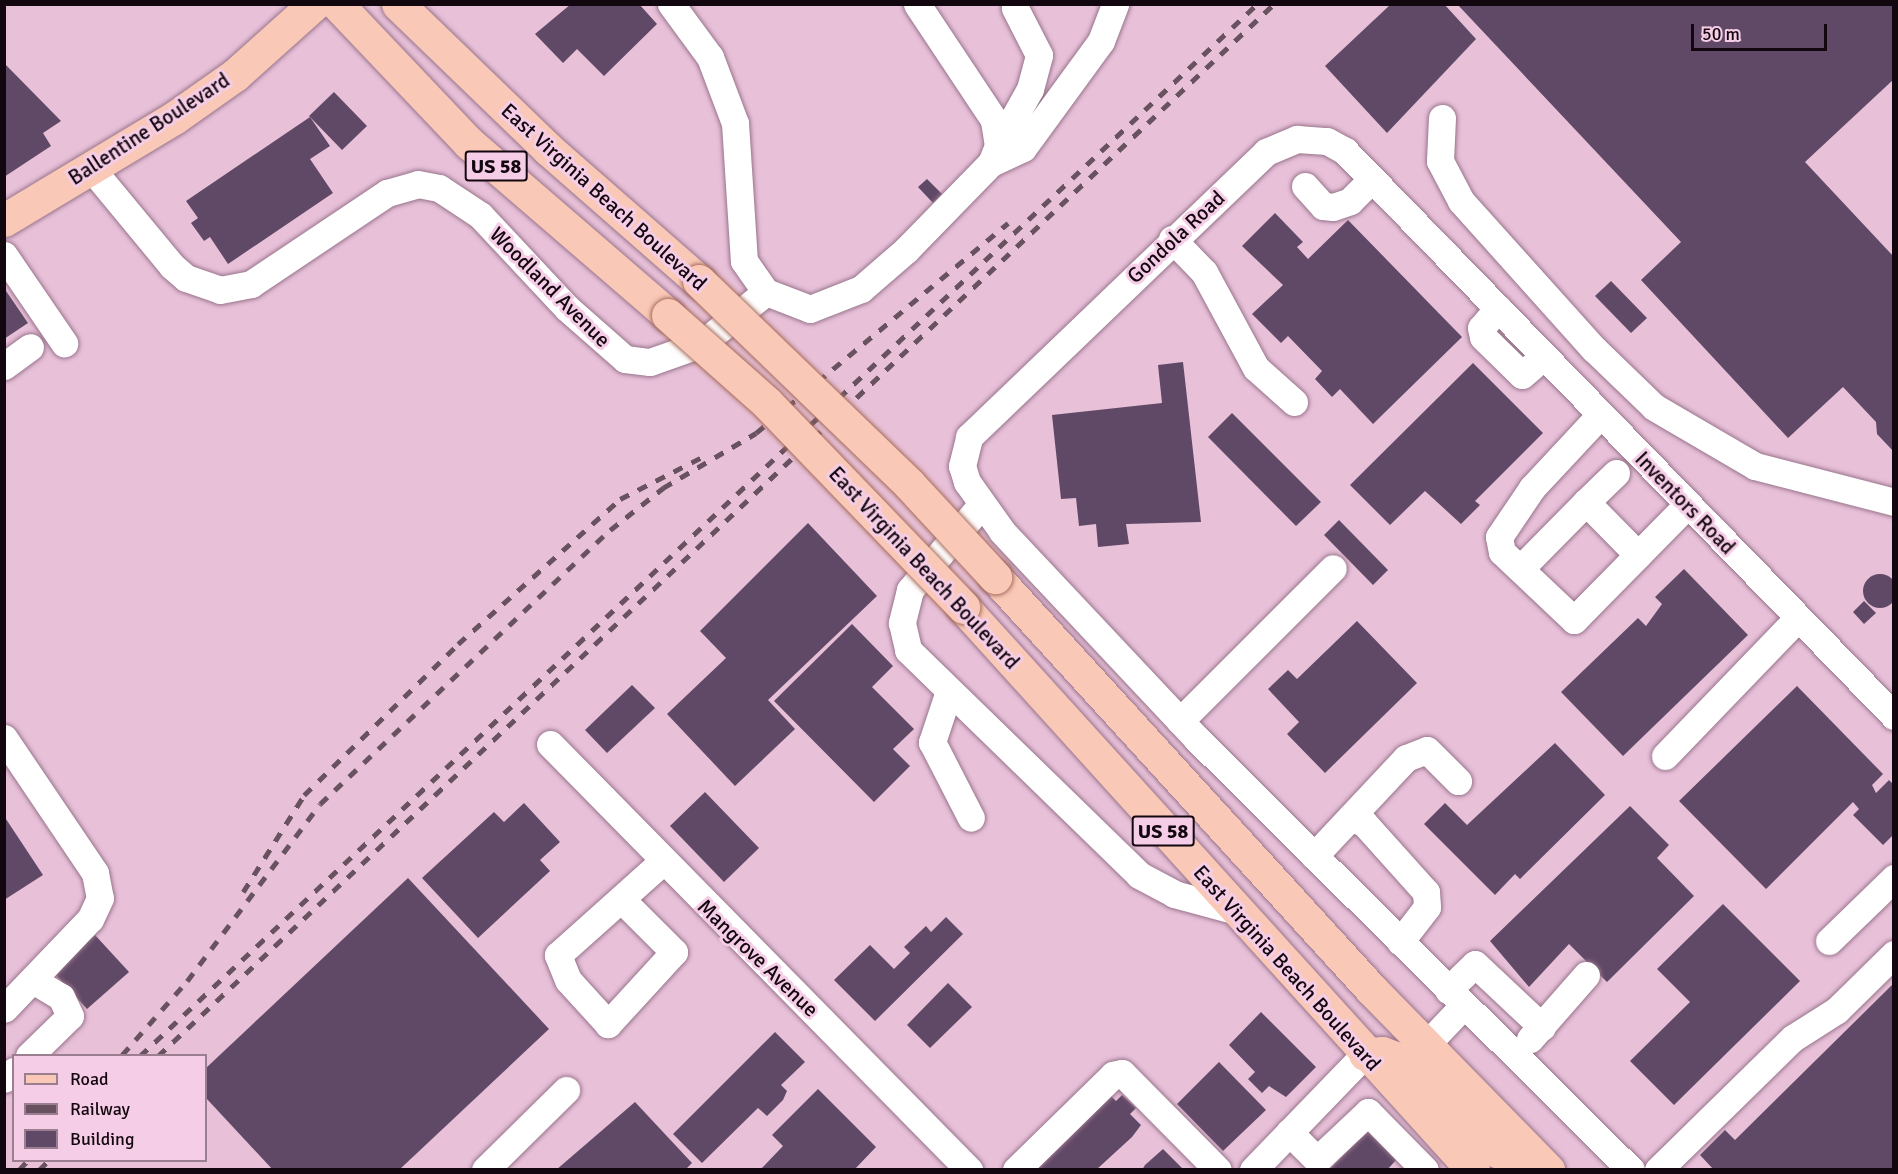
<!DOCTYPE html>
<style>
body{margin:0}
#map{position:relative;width:1898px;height:1174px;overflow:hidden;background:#e8c1d9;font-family:Signika,sans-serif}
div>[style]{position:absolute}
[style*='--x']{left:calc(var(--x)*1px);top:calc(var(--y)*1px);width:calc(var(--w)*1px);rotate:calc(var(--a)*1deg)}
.building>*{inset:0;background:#604966}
.round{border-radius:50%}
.roads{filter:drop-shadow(0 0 2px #98748b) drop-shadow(0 0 2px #98748b)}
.minor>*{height:27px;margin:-13.5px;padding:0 13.5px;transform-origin:13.5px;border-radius:13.5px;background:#fff}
.major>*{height:33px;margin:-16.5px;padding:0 16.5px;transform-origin:16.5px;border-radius:16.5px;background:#f9c8b6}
.rail>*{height:4.5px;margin-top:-2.25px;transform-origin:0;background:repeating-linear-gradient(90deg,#685260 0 10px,transparent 0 20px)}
.bridges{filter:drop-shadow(0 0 2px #a66c5c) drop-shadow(0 0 2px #a66c5c)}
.major-bridge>*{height:33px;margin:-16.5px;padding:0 16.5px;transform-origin:16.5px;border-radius:16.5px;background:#f9c8b6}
span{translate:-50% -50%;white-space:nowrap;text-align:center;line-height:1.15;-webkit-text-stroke:6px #f5cde6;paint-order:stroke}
.shield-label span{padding:2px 4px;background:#f5cde6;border:2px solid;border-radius:4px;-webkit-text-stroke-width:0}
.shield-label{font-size:20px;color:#13070f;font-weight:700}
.street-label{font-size:21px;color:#13070f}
.frame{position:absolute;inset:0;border:6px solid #13070f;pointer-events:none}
.legend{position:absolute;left:12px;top:1054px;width:195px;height:108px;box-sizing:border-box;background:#f5cde6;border:2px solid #9b7e90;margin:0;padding:8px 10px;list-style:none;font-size:18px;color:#13070f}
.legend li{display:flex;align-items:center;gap:12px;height:30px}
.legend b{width:30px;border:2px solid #9b7e90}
.scale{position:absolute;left:1691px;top:24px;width:136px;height:27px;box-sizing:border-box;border:3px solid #13070f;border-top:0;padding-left:8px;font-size:18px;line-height:21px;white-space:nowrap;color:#13070f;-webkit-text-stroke:4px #f5cde6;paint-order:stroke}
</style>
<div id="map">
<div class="building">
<i style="clip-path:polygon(571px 4px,639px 4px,657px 24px,604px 76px,577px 49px,563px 63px,535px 34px)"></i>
<i style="clip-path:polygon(1391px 4px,1444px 4px,1476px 39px,1387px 133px,1325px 66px)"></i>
<i style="clip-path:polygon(1457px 4px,1894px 4px,1894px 79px,1805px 162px,1894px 257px,1894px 452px,1877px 434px,1876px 422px,1843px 387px,1788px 438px,1641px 280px,1681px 242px)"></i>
<i style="clip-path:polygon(4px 63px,61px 121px,43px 133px,51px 146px,4px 177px)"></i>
<i style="clip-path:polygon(334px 92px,367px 126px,342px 150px,309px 116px)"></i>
<i style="clip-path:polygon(310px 117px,330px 146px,310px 159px,333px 193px,228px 264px,210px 237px,204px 241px,191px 223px,198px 218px,186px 201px)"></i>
<i style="clip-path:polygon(927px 179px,942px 194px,933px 203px,918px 187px)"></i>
<i style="clip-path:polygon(1275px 213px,1303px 242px,1297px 247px,1308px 259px,1348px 220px,1462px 337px,1373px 424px,1340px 389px,1332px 397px,1315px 379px,1322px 371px,1288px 336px,1281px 343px,1252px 314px,1283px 285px,1242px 246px)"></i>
<i style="clip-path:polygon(1611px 281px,1647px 318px,1631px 333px,1595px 296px)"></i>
<i style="clip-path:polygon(4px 288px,28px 323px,4px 339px)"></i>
<i style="clip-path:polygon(1183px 362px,1201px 522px,1126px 524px,1129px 544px,1098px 547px,1096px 524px,1079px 526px,1076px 498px,1061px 499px,1052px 415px,1162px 403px,1158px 365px)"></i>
<i style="clip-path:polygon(1473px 363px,1543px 433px,1475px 501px,1480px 505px,1461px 524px,1425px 491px,1390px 525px,1350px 485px)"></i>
<i style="clip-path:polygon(1232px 413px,1321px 502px,1296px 526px,1208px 437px)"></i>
<i style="clip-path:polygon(1339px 520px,1388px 570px,1373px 585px,1324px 535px)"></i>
<i style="clip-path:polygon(808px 523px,877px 596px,768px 700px,795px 729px,735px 786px,667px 714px,726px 658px,700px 631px)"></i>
<i style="clip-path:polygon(1684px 569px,1748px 635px,1623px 756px,1561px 692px,1638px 618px,1646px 626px,1662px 604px,1655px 597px)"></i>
<i class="round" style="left:1863px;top:574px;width:34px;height:34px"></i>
<i style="clip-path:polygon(1864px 601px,1876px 613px,1864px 624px,1853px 612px)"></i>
<i style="clip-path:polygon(1357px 621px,1417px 683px,1325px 773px,1287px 734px,1299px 722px,1268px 689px,1288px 670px,1297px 679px)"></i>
<i style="clip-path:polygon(852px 624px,893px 666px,872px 687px,914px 729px,893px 749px,910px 766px,874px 802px,774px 701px)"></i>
<i style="clip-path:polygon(632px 685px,655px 708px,607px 753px,585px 730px)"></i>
<i style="clip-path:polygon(1797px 686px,1883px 774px,1872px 785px,1876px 793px,1889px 780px,1894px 785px,1894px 834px,1883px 845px,1853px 815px,1859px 809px,1853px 802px,1766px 889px,1679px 801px)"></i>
<i style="clip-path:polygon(1555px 743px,1605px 795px,1520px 879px,1515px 874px,1495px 895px,1424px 824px,1445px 803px,1467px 825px)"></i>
<i style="clip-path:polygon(705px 792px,759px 848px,724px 882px,670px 826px)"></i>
<i style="clip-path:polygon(524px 803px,560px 842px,540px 860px,550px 871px,478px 938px,422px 878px,494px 812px,504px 822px)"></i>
<i style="clip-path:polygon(1630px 806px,1669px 845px,1657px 858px,1694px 896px,1607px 982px,1569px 944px,1529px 987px,1490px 941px)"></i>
<i style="clip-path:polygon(4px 816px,43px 875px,4px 900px)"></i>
<i style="clip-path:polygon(408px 878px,549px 1029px,399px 1170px,273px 1170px,206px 1098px,206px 1068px)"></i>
<i style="clip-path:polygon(1723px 904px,1800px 981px,1674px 1105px,1630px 1061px,1690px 1002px,1657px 969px)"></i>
<i style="clip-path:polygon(946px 917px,963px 934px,875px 1021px,834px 980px,870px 945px,894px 969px,910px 953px,904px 947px,926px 926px,931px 932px)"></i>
<i style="clip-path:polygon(95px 935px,129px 972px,87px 1009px,53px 972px)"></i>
<i style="clip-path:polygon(948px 983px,972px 1007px,930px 1048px,907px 1025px)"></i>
<i style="clip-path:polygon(1894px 983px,1894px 1170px,1714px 1170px,1700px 1155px,1725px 1130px,1735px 1140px)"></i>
<i style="clip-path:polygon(1261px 1012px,1316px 1067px,1286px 1097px,1269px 1086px,1262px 1093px,1248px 1079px,1255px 1072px,1229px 1045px)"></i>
<i style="clip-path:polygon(775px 1032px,805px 1062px,781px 1085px,787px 1091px,783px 1100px,767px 1116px,758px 1108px,702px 1163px,673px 1134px)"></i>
<i style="clip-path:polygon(1219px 1062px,1266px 1110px,1223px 1151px,1177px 1104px)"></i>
<i style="clip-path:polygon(818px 1089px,876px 1147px,854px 1170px,760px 1170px,783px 1146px,772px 1135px)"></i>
<i style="clip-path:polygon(1110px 1095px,1116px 1101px,1122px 1095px,1136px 1108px,1130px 1114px,1141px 1125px,1132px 1137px,1096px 1170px,1035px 1170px)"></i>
<i style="clip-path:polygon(635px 1102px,692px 1163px,685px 1170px,556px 1170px)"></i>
<i style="clip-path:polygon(1367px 1131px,1396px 1160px,1387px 1170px,1329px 1170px)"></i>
<i style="clip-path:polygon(1163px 1149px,1184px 1170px,1142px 1170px,1145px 1165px)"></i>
</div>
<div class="roads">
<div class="minor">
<i style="--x:671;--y:4;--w:66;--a:53.7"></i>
<i style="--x:710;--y:57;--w:71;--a:69.3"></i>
<i style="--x:735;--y:123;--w:138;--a:86.3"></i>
<i style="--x:744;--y:261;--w:38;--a:55"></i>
<i style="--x:766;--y:292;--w:47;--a:21.1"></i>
<i style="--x:810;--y:309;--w:55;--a:-21.4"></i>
<i style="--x:861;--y:289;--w:60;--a:-40.9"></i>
<i style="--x:906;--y:250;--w:122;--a:-45.7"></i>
<i style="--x:991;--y:163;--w:18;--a:-68"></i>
<i style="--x:998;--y:146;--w:26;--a:-99"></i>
<i style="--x:994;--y:120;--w:139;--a:-123.6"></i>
<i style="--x:1442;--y:118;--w:43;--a:92.7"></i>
<i style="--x:1440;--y:161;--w:45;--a:62.3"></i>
<i style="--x:1461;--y:201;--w:199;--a:48.1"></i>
<i style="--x:1594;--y:349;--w:83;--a:44"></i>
<i style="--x:1654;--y:407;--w:117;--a:30.3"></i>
<i style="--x:1755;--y:466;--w:144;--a:14.5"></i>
<i style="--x:998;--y:146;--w:65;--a:-60.7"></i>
<i style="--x:1030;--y:89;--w:35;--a:-75"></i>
<i style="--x:1039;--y:55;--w:53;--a:-117.1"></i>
<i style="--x:991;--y:163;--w:35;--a:-25"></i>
<i style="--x:1023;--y:148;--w:132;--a:-53.9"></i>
<i style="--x:1101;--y:41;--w:40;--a:-69"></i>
<i style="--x:91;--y:168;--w:127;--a:50.4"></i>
<i style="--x:172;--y:266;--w:18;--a:41"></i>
<i style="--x:186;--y:278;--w:36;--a:19"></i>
<i style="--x:220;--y:290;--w:32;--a:-11"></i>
<i style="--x:251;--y:284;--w:164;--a:-33.8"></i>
<i style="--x:387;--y:193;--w:32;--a:-16"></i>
<i style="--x:418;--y:184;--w:21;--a:11"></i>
<i style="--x:439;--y:188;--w:49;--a:33.4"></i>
<i style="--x:480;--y:215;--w:127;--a:46.9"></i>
<i style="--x:567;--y:308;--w:77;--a:41.3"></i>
<i style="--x:625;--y:359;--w:25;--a:7"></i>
<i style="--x:650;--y:362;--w:54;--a:-19.4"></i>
<i style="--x:701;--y:344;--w:83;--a:-38.7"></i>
<i style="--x:1305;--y:186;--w:27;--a:48"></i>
<i style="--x:1323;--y:206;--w:10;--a:6"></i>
<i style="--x:1333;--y:207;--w:18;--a:-19"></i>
<i style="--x:1350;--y:201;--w:31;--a:-45"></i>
<i style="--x:1172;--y:239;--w:46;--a:45.9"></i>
<i style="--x:1204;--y:272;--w:109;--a:61.6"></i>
<i style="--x:1256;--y:368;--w:51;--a:41.8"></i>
<i style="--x:4;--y:255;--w:107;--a:55.7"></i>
<i style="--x:1498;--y:308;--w:26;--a:130"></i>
<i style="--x:1481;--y:328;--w:9;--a:77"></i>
<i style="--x:1483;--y:337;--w:54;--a:44.3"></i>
<i style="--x:1522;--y:375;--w:29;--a:-41"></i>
<i style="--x:4;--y:366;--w:32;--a:-36"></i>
<i style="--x:1600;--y:415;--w:100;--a:133"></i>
<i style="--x:1532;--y:488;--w:59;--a:124"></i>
<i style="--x:1499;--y:537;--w:15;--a:79"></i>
<i style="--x:1502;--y:552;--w:99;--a:43.4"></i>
<i style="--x:1574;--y:620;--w:161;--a:-45.5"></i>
<i style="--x:1616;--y:473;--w:42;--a:136"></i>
<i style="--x:1586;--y:502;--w:74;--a:45.5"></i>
<i style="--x:981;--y:505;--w:111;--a:129.9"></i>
<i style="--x:910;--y:590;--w:34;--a:104"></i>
<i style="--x:902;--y:623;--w:28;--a:77"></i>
<i style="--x:908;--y:650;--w:322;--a:44.2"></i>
<i style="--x:1139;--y:875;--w:40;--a:28"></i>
<i style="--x:1174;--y:894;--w:65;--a:15.1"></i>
<i style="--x:1521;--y:568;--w:93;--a:-45.4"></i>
<i style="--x:948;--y:694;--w:51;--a:108.4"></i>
<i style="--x:932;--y:742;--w:85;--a:62.8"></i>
<i style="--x:1180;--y:721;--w:216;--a:-45"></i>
<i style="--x:4;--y:738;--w:163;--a:56"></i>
<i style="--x:95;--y:873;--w:25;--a:79"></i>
<i style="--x:100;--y:898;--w:23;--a:115"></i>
<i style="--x:90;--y:919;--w:124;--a:133.7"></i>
<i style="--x:550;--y:744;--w:598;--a:45.47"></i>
<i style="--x:1665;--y:756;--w:190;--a:-46.1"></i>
<i style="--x:1351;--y:818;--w:14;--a:21"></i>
<i style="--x:1364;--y:823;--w:93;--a:48.1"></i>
<i style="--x:1426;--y:892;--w:15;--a:86"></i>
<i style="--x:1427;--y:907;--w:44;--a:127.6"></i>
<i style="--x:1314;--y:856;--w:134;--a:-46.8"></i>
<i style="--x:1406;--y:758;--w:22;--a:-21"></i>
<i style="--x:1427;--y:750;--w:44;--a:45"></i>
<i style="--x:621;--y:899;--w:75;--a:45"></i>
<i style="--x:674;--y:952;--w:98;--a:132.5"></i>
<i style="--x:608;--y:1024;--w:59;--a:-132.3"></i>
<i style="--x:568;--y:980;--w:27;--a:-112"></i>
<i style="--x:558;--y:955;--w:140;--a:-41.8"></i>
<i style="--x:1829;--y:941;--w:91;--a:-44.1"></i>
<i style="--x:1448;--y:990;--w:37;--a:-44"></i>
<i style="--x:1475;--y:964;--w:92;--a:43.2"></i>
<i style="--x:1530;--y:1039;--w:85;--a:-48.8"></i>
<i style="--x:1426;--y:1045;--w:54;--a:-46.5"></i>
<i style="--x:29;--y:1056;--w:57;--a:-44.3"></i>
<i style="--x:70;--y:1016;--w:21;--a:-115"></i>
<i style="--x:61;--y:997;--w:31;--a:-149"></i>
<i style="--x:4;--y:1079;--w:13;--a:-39"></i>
<i style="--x:1289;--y:1132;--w:40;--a:45"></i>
<i style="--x:1317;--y:1160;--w:70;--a:-43.3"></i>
<i style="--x:1368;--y:1112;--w:81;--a:45.5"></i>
<i style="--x:485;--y:1170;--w:114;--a:-44.6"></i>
<i style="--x:1016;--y:1170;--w:136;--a:-44.4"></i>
<i style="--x:1113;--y:1075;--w:9;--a:-13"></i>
<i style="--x:1122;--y:1073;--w:136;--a:45.3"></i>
<i style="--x:1253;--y:1170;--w:161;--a:-46"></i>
<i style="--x:1631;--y:1170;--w:612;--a:-135.2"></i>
<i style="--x:1197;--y:739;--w:285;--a:-133.2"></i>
<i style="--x:1002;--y:531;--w:60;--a:-125.5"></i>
<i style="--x:967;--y:482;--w:17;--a:-107"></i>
<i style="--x:962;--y:466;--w:30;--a:-76"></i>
<i style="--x:969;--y:437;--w:412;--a:-43.8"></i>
<i style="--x:1266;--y:152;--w:34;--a:-23"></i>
<i style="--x:1297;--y:139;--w:30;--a:4"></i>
<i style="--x:1327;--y:141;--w:21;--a:29"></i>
<i style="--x:1345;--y:151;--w:788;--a:45.82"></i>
<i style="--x:1658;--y:1170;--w:189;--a:-44.4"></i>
<i style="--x:1793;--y:1038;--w:52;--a:-32.5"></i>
<i style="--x:1837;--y:1010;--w:80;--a:-44.5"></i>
</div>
<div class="major">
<i style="--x:337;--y:4;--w:192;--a:46.5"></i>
<i style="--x:469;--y:143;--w:263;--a:40.8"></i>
<i style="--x:398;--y:4;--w:209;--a:44"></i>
<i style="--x:548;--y:149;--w:201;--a:41.2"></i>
<i style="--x:4;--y:220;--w:198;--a:-31"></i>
<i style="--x:174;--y:118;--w:75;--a:-35.2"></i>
<i style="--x:235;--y:75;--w:106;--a:-41.9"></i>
<i style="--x:995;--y:577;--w:559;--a:47.61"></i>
<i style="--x:1372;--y:990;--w:252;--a:45.6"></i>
<i style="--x:963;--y:607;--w:760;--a:47.83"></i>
<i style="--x:1365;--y:1054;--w:17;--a:-3"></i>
<i style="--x:1382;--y:1053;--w:29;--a:20"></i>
<i style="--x:1409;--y:1063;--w:113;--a:47.5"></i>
<i style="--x:1485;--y:1146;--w:60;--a:23.6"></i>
</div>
</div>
<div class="rail">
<i style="--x:243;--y:892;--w:115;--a:-57.8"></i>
<i style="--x:304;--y:795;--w:216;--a:-44.4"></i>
<i style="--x:458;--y:644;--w:217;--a:-41.8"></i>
<i style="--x:620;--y:499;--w:99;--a:-27.1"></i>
<i style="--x:122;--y:1055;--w:98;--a:-48.7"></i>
<i style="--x:187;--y:981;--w:221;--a:-53.1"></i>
<i style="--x:320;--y:804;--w:399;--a:-43.4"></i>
<i style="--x:610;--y:530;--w:68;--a:-38.4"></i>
<i style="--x:663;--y:488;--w:108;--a:-30.6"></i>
<i style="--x:756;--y:433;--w:328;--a:-39.8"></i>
<i style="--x:140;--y:1056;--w:1534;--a:-43.28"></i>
<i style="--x:158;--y:1056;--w:1534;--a:-43.31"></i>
<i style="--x:19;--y:1170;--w:13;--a:-48"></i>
<i style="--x:39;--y:1170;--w:14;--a:-45"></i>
</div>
<div class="bridges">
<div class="major-bridge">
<i style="--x:699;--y:281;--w:292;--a:44"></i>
<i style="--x:909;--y:484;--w:127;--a:47.2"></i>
<i style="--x:668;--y:315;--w:132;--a:41.6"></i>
<i style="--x:767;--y:403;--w:283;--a:46.1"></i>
</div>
</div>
<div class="shield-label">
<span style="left:496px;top:166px">US 58</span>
<span style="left:1163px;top:831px">US 58</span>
</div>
<div class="street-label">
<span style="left:149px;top:129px;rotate:-33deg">Ballentine Boulevard</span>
<span style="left:604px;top:197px;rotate:42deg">East Virginia Beach Boulevard</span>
<span style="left:1176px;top:237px;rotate:-43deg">Gondola Road</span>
<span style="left:550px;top:287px;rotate:45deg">Woodland Avenue</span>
<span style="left:1685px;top:503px;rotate:46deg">Inventors Road</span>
<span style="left:924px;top:568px;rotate:47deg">East Virginia Beach Boulevard</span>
<span style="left:758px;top:958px;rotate:44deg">Mangrove Avenue</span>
<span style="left:1287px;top:968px;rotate:48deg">East Virginia Beach Boulevard</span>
</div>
<div class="frame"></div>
<ul class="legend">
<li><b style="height:8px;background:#f9c8b6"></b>Road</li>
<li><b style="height:8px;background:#685260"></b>Railway</li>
<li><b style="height:16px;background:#604966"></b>Building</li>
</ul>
<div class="scale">50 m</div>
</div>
